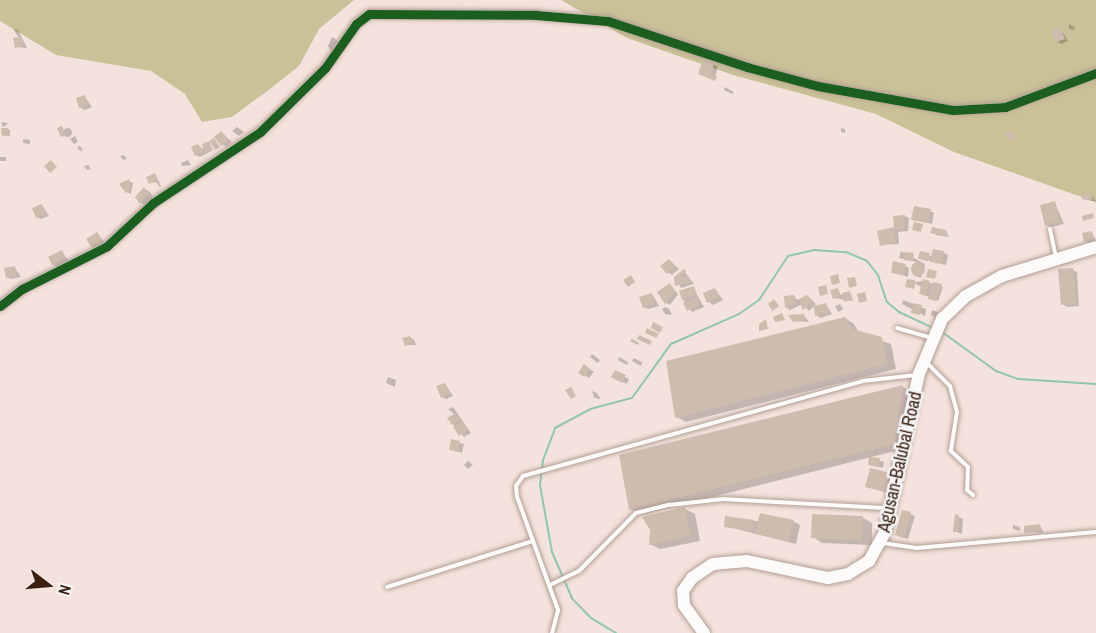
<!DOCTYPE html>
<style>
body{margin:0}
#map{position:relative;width:1096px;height:633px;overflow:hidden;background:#f4e3dc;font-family:"Archivo Narrow",sans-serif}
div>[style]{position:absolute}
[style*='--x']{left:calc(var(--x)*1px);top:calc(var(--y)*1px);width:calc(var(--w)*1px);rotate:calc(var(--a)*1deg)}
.forest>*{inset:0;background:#cac198}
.shadow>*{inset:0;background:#0003}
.round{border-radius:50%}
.stream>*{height:2px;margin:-1px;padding:0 1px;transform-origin:1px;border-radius:1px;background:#93c4ad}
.building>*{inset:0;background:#cebcaf}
.roads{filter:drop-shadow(0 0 2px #b19d93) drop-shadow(0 0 2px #b19d93)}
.lane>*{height:4px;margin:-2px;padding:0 2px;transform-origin:2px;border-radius:2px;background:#fdfbfa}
.street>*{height:8px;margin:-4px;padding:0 4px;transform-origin:4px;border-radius:4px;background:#fdfbfa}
.secondary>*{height:12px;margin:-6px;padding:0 6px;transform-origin:6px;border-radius:6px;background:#fdfbfa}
.cycleway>*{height:9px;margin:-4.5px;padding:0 4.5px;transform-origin:4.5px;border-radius:4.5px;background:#1b5e20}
span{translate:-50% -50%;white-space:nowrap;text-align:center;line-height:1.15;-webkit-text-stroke:5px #f4f4f4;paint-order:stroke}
.street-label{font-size:18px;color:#3a1f11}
.north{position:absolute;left:18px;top:555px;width:60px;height:60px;-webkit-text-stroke:4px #f4f4f4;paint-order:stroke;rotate:106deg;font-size:16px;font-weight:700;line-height:24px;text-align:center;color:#3a1f11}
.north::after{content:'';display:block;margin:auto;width:21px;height:27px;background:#3a1f11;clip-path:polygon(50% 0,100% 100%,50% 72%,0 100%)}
</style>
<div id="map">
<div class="forest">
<i style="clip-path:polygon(0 0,354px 0,319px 29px,299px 66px,270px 89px,232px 117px,202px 122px,185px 94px,151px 71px,56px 55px,0 21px)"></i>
<i style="clip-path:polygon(561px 0,1096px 0,1096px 202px,954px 152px,876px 114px,733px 75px,627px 38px)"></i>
</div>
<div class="shadow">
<i style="clip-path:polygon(1069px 24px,1074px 27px,1075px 30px,1069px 29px)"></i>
<i style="clip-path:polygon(1060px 28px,1068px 41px,1061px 44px,1057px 41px)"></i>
<i style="clip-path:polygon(13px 29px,18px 30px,27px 48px,16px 47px,19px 38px)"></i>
<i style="clip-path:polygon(332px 37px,338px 41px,331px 51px,328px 46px)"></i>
<i style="clip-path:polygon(714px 64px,718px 67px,715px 77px,704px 75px)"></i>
<i style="clip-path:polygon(725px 87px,734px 92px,732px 94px,724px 90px)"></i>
<i style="clip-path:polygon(85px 97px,92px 107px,85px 110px,80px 107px)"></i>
<i style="clip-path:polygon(2px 122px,8px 123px,4px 127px,10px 130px,10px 136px,3px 135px,8px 129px,2px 126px)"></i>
<i style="clip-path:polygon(237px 127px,244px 132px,239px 136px,232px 131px)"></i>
<i class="round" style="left:62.5px;top:127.5px;width:9px;height:9px"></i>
<i style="clip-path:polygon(841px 128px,845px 129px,845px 133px,841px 132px)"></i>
<i style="clip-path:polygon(221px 132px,232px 142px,227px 147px,222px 144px)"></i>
<i style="clip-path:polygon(75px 136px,78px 142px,74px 144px,70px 139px)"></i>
<i style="clip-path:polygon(23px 139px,30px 140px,30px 144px,23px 143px)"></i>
<i style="clip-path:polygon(209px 143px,213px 150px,200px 157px,196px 155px,198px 146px,206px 150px)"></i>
<i style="clip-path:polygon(80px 146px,83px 150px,80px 151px,77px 147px)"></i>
<i style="clip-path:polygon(124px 155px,127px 159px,123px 160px,120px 156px)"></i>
<i style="clip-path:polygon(0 157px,6px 157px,6px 161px,0 161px)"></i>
<i style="clip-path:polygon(188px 160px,191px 165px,182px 166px,181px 163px)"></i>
<i style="clip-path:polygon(84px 166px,88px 165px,91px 169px,87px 170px)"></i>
<i style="clip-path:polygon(156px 176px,161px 186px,160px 187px,156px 182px,150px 183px)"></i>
<i style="clip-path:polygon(129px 181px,133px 183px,131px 194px,127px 192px)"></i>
<i class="round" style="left:138px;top:190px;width:14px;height:14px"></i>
<i style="clip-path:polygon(1092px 195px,1096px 202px,1083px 199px)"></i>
<i style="clip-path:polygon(1055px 203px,1064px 224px,1051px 227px,1047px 225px)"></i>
<i style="clip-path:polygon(42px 205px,49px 216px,41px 219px,37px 217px)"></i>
<i style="clip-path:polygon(930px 211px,934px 213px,932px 224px,913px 219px)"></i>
<i style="clip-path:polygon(905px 216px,909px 218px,908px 231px,898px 232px,899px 244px,881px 245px,895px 228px,895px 217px)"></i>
<i style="clip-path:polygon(933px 228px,946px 231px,949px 237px,936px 235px)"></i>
<i style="clip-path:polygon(1092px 233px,1096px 242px,1090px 244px,1086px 241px)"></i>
<i style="clip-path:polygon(97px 234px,106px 244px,98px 250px,88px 240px)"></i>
<i style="clip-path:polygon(901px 251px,925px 264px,921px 278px,913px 275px,916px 262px,899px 258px)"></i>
<i style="clip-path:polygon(62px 252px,69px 261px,57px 267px,53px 264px)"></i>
<i style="clip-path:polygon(944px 253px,948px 255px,946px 265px,920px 258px)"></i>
<i style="clip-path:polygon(669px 260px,679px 269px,672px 275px,668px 272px)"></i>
<i style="clip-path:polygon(905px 266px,909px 268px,908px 277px,892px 272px)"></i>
<i style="clip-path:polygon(15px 268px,21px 277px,11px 279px,7px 277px)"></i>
<i style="clip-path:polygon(1072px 270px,1077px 272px,1079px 306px,1067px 307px,1063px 304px)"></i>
<i style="clip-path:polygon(684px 271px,694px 284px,681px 288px,675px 277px)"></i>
<i style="clip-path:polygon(924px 281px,943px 287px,938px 301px,925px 295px,922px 287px,914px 283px,915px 287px,908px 287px,915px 282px)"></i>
<i style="clip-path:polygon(670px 285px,678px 294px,670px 305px,666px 303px)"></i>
<i style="clip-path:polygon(693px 288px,704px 307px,692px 312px,683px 299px)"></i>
<i style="clip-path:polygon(715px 289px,723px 300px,713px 305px,709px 302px)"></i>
<i style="clip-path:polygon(838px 290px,841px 295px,851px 294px,853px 301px,834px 298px)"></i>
<i style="clip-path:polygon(652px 294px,659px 306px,648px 309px,644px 307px)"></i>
<i style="clip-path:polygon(807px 296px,816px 304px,809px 311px,803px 304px,790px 310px,786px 307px,793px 297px,798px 300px)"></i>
<i style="clip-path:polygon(903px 300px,926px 309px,925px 316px,902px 304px)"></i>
<i style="clip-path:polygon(826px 304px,832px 314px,821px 318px,816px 315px)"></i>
<i style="clip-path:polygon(840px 304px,843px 309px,838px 312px,835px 306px)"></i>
<i style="clip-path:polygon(665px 307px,669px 309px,672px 315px,665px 314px,662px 309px)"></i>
<i style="clip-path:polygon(932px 310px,938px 312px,937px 318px,931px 315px)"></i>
<i style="clip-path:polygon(804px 315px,809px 322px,794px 321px)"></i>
<i style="clip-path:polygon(845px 318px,854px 324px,859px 333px,891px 344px,896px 369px,686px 422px,677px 417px)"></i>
<i style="clip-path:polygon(410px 337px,414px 340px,416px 345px,406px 345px)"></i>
<i style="clip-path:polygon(632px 339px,639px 343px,638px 345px,630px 341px)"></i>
<i style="clip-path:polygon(592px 354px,600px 360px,598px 363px,590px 357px)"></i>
<i style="clip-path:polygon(619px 357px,628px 362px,627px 365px,618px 360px)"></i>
<i style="clip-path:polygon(634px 358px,642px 362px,641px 366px,632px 361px)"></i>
<i style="clip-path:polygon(585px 366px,594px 372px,589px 378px,580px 372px)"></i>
<i style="clip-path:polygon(615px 372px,629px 379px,627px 384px,613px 377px)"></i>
<i style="clip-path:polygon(388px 377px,396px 380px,395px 387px,386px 383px)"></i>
<i style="clip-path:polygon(445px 384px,453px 396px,446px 399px,442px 397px)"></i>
<i style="clip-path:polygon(903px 387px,912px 392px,903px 449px,640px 515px,631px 509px,621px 457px)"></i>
<i style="clip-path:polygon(592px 391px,597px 393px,601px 399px,594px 398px)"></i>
<i style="clip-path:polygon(453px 407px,471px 433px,464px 437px,453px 424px,455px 415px,448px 409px)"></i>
<i style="clip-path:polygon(453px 441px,464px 444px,462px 453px,451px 449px)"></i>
<i style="clip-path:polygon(870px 458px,884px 462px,883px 468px,870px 464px)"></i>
<i style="clip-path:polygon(468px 461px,473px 465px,468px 469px,464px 465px)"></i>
<i style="clip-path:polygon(889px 474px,896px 478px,892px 495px,867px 486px)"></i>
<i style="clip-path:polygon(685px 509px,695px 514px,700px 541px,660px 549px,650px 544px)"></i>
<i style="clip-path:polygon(910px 514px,915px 516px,908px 539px,901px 537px)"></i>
<i style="clip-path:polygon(814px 516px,863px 518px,872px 523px,872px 545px,822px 543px,813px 537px)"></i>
<i style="clip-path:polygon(959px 517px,963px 519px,962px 534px,954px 531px)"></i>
<i style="clip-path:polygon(754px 521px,793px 521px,800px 525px,796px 544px,725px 526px)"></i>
<i style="clip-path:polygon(1013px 525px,1020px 527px,1020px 531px,1013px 529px)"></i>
<i style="clip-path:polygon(1040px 526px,1044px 533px,1025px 532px)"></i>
</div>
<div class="stream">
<i style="--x:942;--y:332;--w:67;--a:35.8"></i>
<i style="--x:996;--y:371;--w:23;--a:20"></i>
<i style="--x:1018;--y:379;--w:78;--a:3.7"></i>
<i style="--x:616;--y:633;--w:29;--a:-149"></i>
<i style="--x:591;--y:618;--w:28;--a:-134"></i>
<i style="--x:572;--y:598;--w:50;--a:-113.5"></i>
<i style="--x:552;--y:552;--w:68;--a:-100.2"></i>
<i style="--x:540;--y:485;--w:25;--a:-83"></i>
<i style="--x:543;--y:460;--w:34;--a:-69"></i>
<i style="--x:555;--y:428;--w:40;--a:-28"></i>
<i style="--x:590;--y:409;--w:43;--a:-14.7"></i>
<i style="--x:632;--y:398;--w:67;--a:-54.2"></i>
<i style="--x:671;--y:344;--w:74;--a:-23.8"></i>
<i style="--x:739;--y:314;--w:24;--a:-35"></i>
<i style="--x:759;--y:300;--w:53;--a:-56.6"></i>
<i style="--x:788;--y:256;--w:27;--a:-13"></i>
<i style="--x:814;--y:250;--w:32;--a:4"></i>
<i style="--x:846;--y:252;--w:23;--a:23"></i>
<i style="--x:867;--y:261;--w:18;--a:52"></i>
<i style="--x:878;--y:275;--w:28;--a:72"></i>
<i style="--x:887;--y:302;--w:16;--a:40"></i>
<i style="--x:899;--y:312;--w:35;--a:25"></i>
</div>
<div class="building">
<i style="clip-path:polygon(1060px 27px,1065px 39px,1056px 42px,1051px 30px)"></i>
<i style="clip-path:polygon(21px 36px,23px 46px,15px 48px,13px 38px)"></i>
<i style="clip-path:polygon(703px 59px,714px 63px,711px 74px,717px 76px,715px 81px,698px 74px)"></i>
<i style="clip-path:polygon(85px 95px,88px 105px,79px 108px,76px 98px)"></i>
<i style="clip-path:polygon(62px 126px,66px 135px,61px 137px,57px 128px)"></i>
<i style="clip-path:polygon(1px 128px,8px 128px,9px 135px,2px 136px)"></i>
<i style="clip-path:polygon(1008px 130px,1017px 136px,1014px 141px,1005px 136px)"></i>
<i style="clip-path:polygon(221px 131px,229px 140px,221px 146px,214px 137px)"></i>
<i style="clip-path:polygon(214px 138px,220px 147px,215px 150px,209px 141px)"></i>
<i style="clip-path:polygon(209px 141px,212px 150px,205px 152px,202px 144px)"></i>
<i style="clip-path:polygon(198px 144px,204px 152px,195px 156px,191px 147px)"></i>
<i style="clip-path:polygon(51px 160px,57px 167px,50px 173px,44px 166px)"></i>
<i style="clip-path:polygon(155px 173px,158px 180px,149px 184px,146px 177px)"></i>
<i style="clip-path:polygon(129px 179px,131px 190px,126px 193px,119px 184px)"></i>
<i style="clip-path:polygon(144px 187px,148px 193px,140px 204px,135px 197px)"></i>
<i style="clip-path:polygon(1082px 193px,1093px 194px,1092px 200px,1082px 199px)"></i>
<i style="clip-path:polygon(1055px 201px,1060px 222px,1045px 226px,1040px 205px)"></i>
<i style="clip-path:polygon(42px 204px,46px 214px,36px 218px,32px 208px)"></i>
<i style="clip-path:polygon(914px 206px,931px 209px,928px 223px,911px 220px)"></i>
<i style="clip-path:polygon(1093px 213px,1094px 218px,1083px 221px,1082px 216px)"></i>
<i style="clip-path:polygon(905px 215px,904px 229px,894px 230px,896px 242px,880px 246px,877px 231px,894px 227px,893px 216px)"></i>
<i style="clip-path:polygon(914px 222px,923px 224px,921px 232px,912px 230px)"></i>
<i style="clip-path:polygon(932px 227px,946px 230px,945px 236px,930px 233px)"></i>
<i style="clip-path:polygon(1092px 231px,1094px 240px,1084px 242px,1082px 233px)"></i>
<i style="clip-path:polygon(97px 232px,103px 241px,92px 248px,86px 239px)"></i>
<i style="clip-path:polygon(933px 249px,944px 251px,942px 264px,930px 262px)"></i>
<i style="clip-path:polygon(62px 250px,66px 258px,52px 265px,48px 257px)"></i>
<i style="clip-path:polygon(920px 251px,930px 253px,928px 261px,918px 259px)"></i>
<i style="clip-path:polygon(905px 252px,914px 253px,913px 261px,904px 260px)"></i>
<i style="clip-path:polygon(669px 259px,676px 267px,667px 274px,660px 266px)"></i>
<i style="clip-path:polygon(893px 261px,906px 264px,903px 275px,891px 273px)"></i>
<i class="round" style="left:911px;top:262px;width:14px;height:14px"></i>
<i style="clip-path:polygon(15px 266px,17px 276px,6px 278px,4px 268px)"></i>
<i style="clip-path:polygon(1073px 268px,1076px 304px,1061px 305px,1058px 269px)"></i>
<i style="clip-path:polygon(684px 269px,686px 272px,679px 277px,688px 276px,691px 282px,675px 286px,674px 277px)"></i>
<i style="clip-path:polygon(928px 269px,937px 271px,935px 279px,926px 277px)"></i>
<i style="clip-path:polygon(838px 274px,840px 283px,832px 285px,830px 276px)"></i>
<i style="clip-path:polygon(631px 275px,635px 282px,628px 287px,623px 280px)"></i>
<i style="clip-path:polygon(855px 277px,857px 286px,849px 288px,847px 278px)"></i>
<i style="clip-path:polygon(907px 279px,915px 280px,914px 289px,905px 287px)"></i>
<i style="clip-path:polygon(923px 279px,930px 281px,926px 296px,919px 294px)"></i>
<i style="clip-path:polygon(933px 282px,942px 284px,939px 293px,930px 290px)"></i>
<i style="clip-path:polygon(670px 283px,675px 291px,665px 304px,657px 292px)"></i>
<i style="clip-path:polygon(826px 285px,828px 294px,820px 296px,818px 287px)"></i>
<i style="clip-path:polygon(694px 286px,697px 295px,682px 300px,679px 291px)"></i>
<i style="clip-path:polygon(715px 288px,720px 297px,707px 303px,703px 293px)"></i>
<i style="clip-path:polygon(838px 288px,840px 297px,833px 299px,830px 290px)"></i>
<i style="clip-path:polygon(850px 291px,852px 300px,844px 302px,842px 293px)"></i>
<i style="clip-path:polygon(930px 291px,939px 293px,936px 301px,928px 299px)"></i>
<i style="clip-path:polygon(865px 292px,867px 301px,859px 303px,857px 294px)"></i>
<i style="clip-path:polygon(652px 293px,655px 304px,643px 308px,639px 297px)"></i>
<i style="clip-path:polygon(794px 295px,797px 303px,785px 308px,784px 296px)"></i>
<i style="clip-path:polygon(807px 295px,813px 301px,803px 310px,799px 299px)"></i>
<i style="clip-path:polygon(697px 297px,700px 305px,687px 311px,683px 303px)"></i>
<i style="clip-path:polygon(774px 299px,779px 306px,772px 311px,768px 304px)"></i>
<i style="clip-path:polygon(826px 303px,829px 312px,815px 316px,814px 306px)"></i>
<i style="clip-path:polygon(913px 303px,922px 305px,920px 315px,911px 313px)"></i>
<i style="clip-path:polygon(782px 313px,785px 320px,775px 322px,773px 317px)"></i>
<i style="clip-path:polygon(804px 314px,805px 320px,793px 322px,788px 315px)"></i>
<i style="clip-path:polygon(845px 317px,851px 329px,882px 337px,887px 364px,675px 418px,666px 361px)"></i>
<i style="clip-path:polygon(766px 319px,768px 329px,759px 331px,759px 324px)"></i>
<i style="clip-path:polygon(653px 322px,663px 327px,660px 333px,651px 328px)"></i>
<i style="clip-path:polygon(647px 328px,659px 334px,656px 338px,645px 333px)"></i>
<i style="clip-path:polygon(639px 335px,652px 341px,650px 345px,637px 339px)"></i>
<i style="clip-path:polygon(410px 336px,413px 343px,405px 346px,402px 338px)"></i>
<i style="clip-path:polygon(584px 364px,590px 369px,584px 377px,578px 373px)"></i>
<i style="clip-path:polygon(615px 370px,626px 375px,622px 383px,611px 377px)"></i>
<i style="clip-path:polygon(445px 383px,450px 393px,441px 398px,436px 386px)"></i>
<i style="clip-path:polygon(903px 385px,894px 444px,629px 510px,619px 455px)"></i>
<i style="clip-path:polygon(571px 387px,576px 396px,571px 399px,565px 390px)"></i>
<i style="clip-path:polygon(456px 413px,461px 419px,452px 425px,447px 418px)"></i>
<i style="clip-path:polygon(462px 421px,468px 430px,459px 436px,453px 427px)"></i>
<i style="clip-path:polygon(451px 439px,460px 441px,458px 452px,449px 450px)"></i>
<i style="clip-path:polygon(869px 457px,880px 458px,879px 467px,868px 465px)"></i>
<i style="clip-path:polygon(870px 468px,890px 473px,885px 492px,865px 487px)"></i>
<i style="clip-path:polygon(685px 507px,691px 536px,649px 545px,650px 530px,642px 517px)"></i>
<i style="clip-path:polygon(902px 510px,911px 512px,904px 538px,895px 535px)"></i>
<i style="clip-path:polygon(760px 513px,794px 520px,789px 541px,755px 534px)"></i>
<i style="clip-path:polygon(812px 514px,863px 516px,862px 540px,811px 538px)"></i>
<i style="clip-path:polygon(955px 514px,959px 515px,958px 532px,953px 532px)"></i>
<i style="clip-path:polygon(725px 516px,754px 520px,753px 531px,724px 527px)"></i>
<i style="clip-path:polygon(1040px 524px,1041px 531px,1024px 533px,1024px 526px)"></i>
</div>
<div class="roads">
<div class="lane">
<i style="--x:1050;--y:229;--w:29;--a:78"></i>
<i style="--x:897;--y:328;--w:35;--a:16"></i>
<i style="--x:926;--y:362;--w:34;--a:45"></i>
<i style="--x:950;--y:386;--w:27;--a:75"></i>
<i style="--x:957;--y:412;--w:39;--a:99"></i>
<i style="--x:951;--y:451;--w:23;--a:43"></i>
<i style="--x:968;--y:467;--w:23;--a:92"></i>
<i style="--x:967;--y:490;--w:8;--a:40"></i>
<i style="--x:882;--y:543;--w:34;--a:8"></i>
<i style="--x:916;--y:548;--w:181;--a:-5.1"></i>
<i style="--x:552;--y:584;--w:30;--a:-26"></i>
<i style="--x:579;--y:571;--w:81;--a:-45.5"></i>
<i style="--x:636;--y:513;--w:34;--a:-14"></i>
<i style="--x:669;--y:505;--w:55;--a:-6.2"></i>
<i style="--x:724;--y:499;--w:163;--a:3.2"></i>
<i style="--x:387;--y:587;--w:153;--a:-17.5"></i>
<i style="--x:552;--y:633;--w:24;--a:-75"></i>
<i style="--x:558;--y:610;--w:120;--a:-109.9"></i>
<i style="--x:517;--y:497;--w:11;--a:-95"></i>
<i style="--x:516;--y:486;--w:12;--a:-55"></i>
<i style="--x:523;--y:476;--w:353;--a:-15.6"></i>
<i style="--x:863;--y:381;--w:53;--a:-6.5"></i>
</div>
<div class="street">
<i style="--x:0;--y:306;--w:28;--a:-38"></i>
<i style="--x:22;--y:289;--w:95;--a:-26.8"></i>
<i style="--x:107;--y:246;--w:63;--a:-43.1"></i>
<i style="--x:153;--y:203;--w:128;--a:-33.6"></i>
<i style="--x:260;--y:132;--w:91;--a:-44.6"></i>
<i style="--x:325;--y:68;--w:54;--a:-54.8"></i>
<i style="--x:356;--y:24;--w:16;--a:-38"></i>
<i style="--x:369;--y:14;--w:167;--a:0.3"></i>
<i style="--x:536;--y:15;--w:72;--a:4.8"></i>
<i style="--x:608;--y:21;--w:146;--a:18.3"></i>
<i style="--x:747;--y:67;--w:73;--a:15"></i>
<i style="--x:818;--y:86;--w:137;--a:10.1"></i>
<i style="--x:953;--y:110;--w:52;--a:-3.3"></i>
<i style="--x:1005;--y:107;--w:97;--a:-20.5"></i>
</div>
<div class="secondary">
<i style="--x:704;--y:633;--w:34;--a:-126"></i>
<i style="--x:684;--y:605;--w:14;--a:-94"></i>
<i style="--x:683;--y:591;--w:16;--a:-55"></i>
<i style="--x:692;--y:578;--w:25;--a:-34"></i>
<i style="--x:713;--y:564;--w:34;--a:-5"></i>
<i style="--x:747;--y:561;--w:83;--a:11.9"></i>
<i style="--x:828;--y:578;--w:20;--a:-11"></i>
<i style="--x:848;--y:574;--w:25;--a:-32"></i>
<i style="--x:869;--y:561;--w:33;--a:-61"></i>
<i style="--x:885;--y:532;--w:162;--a:-77.9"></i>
<i style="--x:919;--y:374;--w:60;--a:-67.3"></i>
<i style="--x:942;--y:319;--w:33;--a:-44"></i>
<i style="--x:966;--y:296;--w:41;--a:-29.1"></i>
<i style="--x:1002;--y:276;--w:98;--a:-17.1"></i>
</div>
</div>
<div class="cycleway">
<i style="--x:0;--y:306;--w:28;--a:-38"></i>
<i style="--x:22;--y:289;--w:95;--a:-26.8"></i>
<i style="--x:107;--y:246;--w:63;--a:-43.1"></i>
<i style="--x:153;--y:203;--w:128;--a:-33.6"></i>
<i style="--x:260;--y:132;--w:91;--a:-44.6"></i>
<i style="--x:325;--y:68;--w:54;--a:-54.8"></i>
<i style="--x:356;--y:24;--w:16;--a:-38"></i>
<i style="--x:369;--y:14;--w:167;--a:0.3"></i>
<i style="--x:536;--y:15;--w:72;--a:4.8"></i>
<i style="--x:608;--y:21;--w:146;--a:18.3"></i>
<i style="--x:747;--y:67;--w:73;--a:15"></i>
<i style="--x:818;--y:86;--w:137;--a:10.1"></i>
<i style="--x:953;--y:110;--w:52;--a:-3.3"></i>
<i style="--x:1005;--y:107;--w:97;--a:-20.5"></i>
</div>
<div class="street-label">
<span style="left:900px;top:462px;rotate:-77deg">Agusan-Balubal Road</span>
</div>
<div class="north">N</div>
</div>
